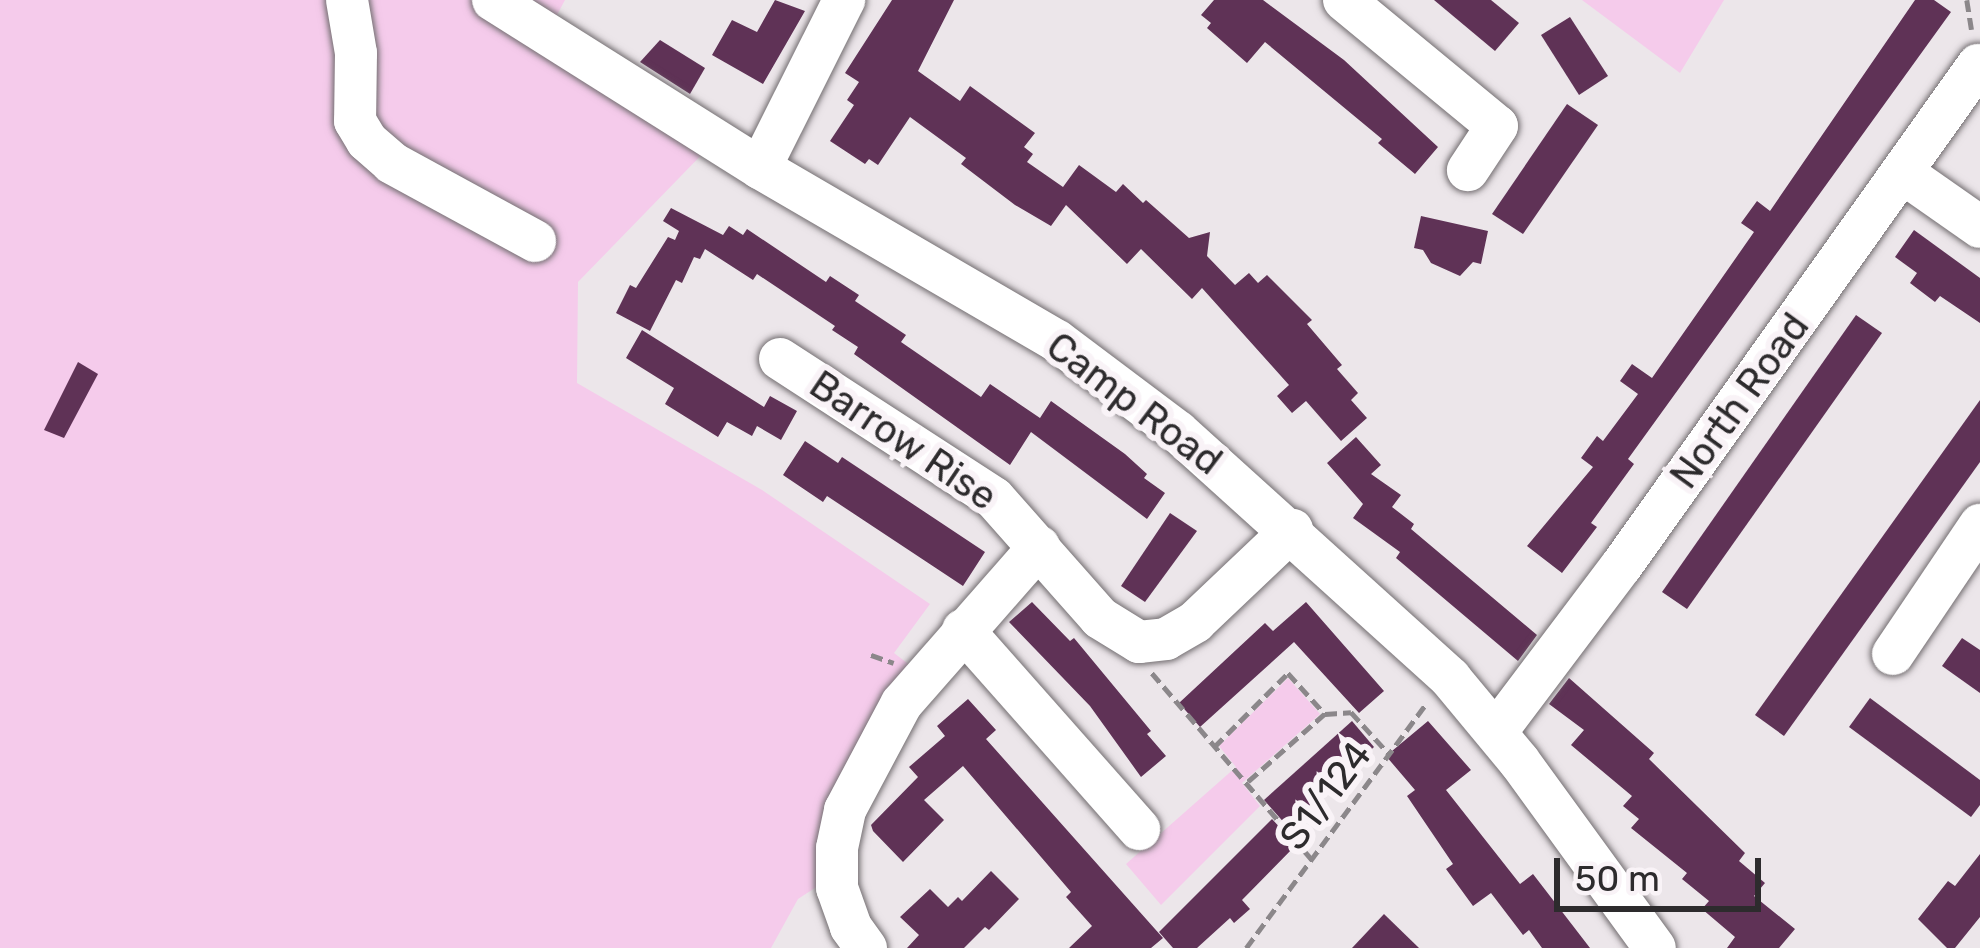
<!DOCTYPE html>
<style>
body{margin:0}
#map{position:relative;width:1980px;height:948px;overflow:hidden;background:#ece6ea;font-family:Rubik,sans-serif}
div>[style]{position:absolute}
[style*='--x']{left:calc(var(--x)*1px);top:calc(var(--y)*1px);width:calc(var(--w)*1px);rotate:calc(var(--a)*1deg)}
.green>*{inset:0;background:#f5cbeb}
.building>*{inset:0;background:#5f3256}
.path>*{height:4.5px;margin-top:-2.25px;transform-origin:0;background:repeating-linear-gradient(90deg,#8b878a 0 12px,transparent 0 18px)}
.roads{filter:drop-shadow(0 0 3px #736e71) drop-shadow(0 0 3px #736e71)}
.minor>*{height:42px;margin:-21px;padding:0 21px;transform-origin:21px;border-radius:21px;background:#fff}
span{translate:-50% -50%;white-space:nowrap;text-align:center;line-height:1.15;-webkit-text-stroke:12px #f9f3f7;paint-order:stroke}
.street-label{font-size:39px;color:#2d2b2d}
.scale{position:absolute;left:1554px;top:858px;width:207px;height:54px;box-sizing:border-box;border:6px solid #2d2b2d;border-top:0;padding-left:15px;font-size:36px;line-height:42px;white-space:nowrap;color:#2d2b2d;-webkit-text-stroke:9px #f9f3f7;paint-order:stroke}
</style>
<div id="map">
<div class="green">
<i style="clip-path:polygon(0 0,565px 0,553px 22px,713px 143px,578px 282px,577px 383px,762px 490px,930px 604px,894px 653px,915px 669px,830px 878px,798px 899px,771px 948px,0 948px)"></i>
<i style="clip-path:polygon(1582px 0,1724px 0,1680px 73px)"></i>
<i style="clip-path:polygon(1288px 678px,1320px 714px,1242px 783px,1260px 806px,1161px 905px,1126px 864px,1236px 767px,1219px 746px)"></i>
</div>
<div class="building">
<i style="clip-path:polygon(775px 0,805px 11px,763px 84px,712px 55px,732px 20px,757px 32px)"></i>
<i style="clip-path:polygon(892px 0,954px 0,918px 71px,960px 101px,970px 86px,1035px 133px,1024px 147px,1033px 154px,1027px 162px,1063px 187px,1079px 165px,1116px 192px,1123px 184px,1143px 203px,1146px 200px,1189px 238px,1210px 232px,1207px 256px,1235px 285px,1249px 273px,1258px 283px,1267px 275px,1312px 320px,1307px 324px,1342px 365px,1337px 369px,1358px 393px,1351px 400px,1367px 418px,1341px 441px,1306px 401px,1292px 413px,1277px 396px,1289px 385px,1202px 288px,1192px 299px,1141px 249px,1127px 264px,1066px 205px,1051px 226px,1015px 205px,961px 164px,966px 158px,910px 117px,878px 165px,869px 159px,865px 164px,830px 141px,854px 105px,847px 100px,859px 82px,845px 73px)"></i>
<i style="clip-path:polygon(1214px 0,1263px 0,1344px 60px,1438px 147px,1415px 174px,1378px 143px,1382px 139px,1265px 42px,1247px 63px,1207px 28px,1211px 23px,1201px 15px)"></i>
<i style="clip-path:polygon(1434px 0,1491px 0,1519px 23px,1495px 51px)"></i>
<i style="clip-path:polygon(1915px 0,1934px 0,1951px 12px,1628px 459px,1634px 464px,1591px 523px,1597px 527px,1562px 573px,1527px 546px,1593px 467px,1581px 458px,1597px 436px,1603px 441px,1638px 394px,1620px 381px,1632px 364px,1652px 378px,1754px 232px,1741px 223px,1757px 201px,1770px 211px)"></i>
<i style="clip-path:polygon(1570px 17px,1608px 76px,1579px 95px,1541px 35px)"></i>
<i style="clip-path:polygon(660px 40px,705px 68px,690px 94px,640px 62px)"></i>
<i style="clip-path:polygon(1567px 104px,1598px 125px,1523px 234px,1492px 214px)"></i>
<i style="clip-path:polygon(671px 208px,723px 235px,729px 226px,743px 235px,747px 229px,826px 282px,830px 276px,859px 295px,855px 301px,906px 335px,901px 342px,981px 397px,990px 384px,1040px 418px,1051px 401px,1125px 454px,1147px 474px,1144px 478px,1165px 493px,1147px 519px,1031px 432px,1010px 465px,854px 354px,858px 347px,832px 330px,835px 326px,757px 274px,753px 280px,705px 249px,700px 259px,694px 257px,682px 283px,676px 280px,650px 331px,616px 313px,630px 285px,636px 288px,668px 237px,675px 240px,679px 231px,663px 221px)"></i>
<i style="clip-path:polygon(1421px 216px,1488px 231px,1481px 264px,1473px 262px,1460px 276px,1431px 263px,1423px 250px,1414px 248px)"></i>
<i style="clip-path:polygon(1914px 230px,1980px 278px,1980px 323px,1940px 296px,1935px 302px,1910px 283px,1917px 273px,1895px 257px)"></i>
<i style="clip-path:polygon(1856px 315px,1882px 333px,1687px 609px,1662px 592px)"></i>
<i style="clip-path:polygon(642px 330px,764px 407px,770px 396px,797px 411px,781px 440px,757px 426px,752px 436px,727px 422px,718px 437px,665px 404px,674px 388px,626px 358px)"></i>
<i style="clip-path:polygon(78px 362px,98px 374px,64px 438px,44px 430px)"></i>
<i style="clip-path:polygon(1980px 400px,1980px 462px,1784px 736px,1755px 715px)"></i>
<i style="clip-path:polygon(1356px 437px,1381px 465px,1371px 474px,1401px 495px,1392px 507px,1414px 524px,1411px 529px,1537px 635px,1518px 661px,1396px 558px,1400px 552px,1353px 518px,1363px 504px,1327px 463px)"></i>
<i style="clip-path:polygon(805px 441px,838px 463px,842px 457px,985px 552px,963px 586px,827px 496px,823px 502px,783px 475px)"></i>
<i style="clip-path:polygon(1170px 513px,1197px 531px,1145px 602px,1121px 586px)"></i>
<i style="clip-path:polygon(1032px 602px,1070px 641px,1074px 638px,1151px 731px,1147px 734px,1166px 756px,1141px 777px,1090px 706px,1009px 622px)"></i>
<i style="clip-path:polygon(1306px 602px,1384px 691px,1359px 713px,1294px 642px,1200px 727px,1179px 703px,1265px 623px,1273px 631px)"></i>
<i style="clip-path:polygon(1962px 638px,1980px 650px,1980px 693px,1942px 666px)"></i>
<i style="clip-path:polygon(1569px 678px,1654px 753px,1649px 759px,1745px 853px,1739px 861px,1765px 883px,1754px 896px,1795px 929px,1779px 948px,1727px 948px,1735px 937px,1702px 909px,1709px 901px,1682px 879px,1687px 873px,1631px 828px,1639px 819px,1623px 806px,1632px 796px,1571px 745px,1584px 730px,1549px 704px)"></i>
<i style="clip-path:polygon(1870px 698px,1980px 780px,1980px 805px,1971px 817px,1849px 727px)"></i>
<i style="clip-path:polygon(968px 699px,996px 730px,986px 739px,1163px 938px,1151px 948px,1069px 948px,1092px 926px,1066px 897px,1071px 892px,963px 766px,924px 800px,944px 820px,903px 862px,873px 831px,871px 825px,918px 777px,909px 767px,945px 736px,937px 726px)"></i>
<i style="clip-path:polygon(1352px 721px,1374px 747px,1287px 826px,1264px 800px)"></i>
<i style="clip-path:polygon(1428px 721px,1471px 770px,1446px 790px,1520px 884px,1533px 874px,1590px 948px,1542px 948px,1529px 930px,1523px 935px,1491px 893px,1473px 906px,1446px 869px,1453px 864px,1407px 796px,1415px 790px,1386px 756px)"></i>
<i style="clip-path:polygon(1272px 819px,1296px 845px,1242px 900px,1250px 909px,1234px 923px,1230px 918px,1197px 948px,1173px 948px,1159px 932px)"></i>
<i style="clip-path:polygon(1980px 854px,1980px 917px,1955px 948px,1947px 948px,1918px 919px,1948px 881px,1955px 886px)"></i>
<i style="clip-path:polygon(991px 871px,1019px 899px,989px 930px,985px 927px,964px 948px,907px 948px,919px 935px,900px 917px,930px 889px,948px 907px,958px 897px,962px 901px)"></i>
<i style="clip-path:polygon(1384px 914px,1419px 948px,1352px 948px)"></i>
</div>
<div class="path">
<i style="--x:1967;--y:0;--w:30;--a:81"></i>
<i style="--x:871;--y:655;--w:24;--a:19"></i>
<i style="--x:1152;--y:673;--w:246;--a:49.4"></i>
<i style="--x:1325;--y:714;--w:26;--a:-4"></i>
<i style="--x:1351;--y:712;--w:58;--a:47.8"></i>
<i style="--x:1214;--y:747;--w:105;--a:-45"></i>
<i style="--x:1288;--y:673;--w:55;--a:47.9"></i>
<i style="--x:1325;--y:714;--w:104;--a:138.5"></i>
<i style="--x:1246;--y:948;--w:303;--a:-53.6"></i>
</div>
<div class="roads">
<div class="minor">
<i style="--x:347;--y:0;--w:54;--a:80.4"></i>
<i style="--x:356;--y:53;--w:68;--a:90.8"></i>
<i style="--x:355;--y:121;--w:23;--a:59"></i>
<i style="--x:367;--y:141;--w:33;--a:41"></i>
<i style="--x:392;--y:163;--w:163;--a:28.6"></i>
<i style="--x:493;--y:0;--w:315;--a:32.2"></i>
<i style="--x:760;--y:168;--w:344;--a:30.2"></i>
<i style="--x:1057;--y:341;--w:151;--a:36.9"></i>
<i style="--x:1178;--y:432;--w:367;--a:42.1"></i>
<i style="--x:1450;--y:678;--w:108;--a:50.3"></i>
<i style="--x:1519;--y:761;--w:231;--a:54"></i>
<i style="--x:1344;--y:0;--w:198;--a:39.5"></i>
<i style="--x:1497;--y:126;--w:53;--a:123.4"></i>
<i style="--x:760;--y:168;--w:188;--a:-63.4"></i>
<i style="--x:1903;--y:173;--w:94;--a:35"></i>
<i style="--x:780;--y:359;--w:255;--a:33"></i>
<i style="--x:994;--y:498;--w:160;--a:48.5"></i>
<i style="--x:1100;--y:618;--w:46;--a:31.6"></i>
<i style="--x:1139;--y:642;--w:27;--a:-6"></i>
<i style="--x:1166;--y:639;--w:34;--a:-30"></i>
<i style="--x:1195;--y:622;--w:134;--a:-43.5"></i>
<i style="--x:963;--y:630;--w:266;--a:48.5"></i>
<i style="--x:1893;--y:654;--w:156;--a:-56"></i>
<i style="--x:1496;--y:732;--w:209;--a:-53"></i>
<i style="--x:1622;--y:565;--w:614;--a:-54.55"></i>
<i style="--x:866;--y:948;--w:26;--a:-126"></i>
<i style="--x:851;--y:927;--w:41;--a:-109.7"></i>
<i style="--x:837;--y:888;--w:40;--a:-90"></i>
<i style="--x:837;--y:848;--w:39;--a:-78"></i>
<i style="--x:845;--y:810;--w:121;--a:-62"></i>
<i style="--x:902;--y:703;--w:208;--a:-48.7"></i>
</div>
</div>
<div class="street-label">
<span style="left:1740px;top:401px;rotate:-54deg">North Road</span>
<span style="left:1134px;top:404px;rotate:37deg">Camp Road</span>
<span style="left:903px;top:441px;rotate:34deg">Barrow Rise</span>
<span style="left:1326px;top:796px;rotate:-53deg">S1/124</span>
</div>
<div class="scale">50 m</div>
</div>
